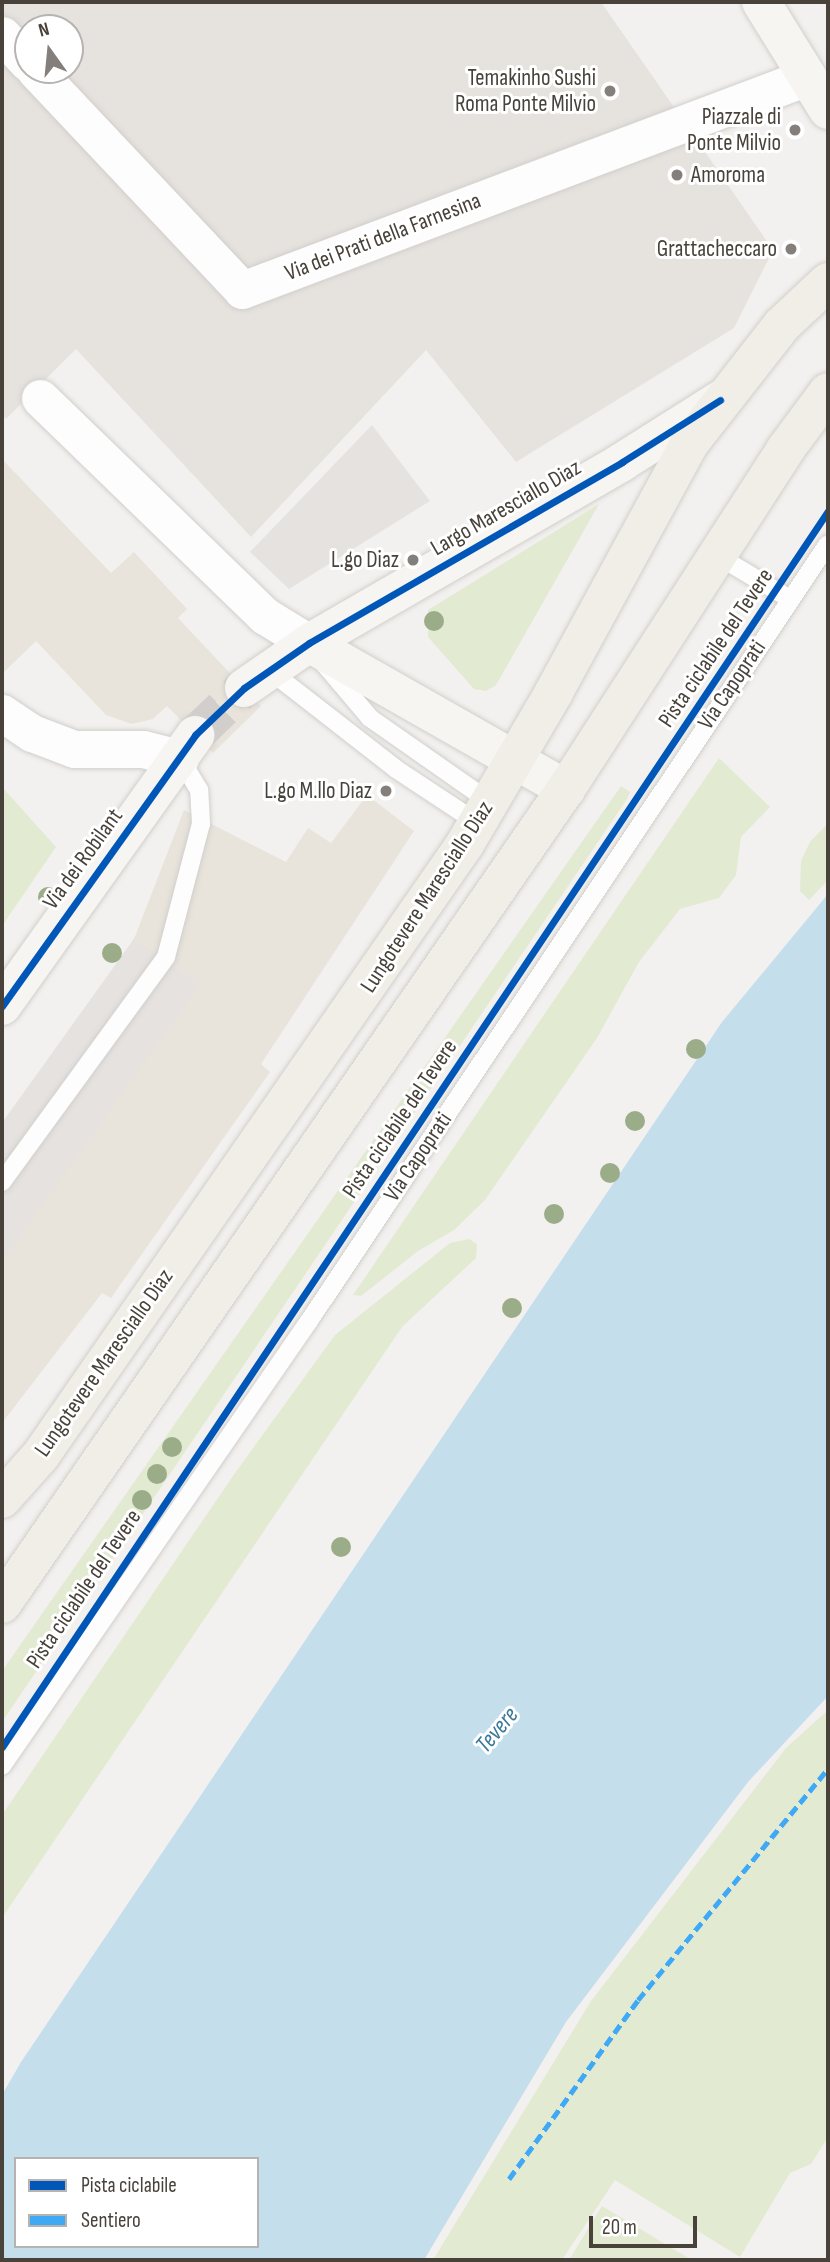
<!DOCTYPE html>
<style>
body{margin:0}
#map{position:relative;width:830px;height:2262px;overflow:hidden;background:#f3f1ef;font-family:"Sofia Sans Condensed",sans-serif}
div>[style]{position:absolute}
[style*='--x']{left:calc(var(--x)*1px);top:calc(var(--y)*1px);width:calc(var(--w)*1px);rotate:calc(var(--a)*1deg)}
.residential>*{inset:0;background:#e6e2de}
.education>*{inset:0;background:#e8e3db}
.green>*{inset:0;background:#e2ead2}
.parking>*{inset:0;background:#e5e2e0}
.water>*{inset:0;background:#c5deec}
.secondary-tunnel>*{height:38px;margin-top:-19px;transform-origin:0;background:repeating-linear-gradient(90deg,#d1cecb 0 38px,transparent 0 57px)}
.roads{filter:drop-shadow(0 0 2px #d1cfcc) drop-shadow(0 0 2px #d1cfcc)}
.lane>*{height:18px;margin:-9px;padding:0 9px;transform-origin:9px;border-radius:9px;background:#fdfdfd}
.street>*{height:37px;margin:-18.5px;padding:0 18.5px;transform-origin:18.5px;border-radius:18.5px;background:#fdfdfd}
.secondary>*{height:38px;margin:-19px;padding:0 19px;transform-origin:19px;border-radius:19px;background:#f7f5f2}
.primary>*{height:38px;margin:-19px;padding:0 19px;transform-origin:19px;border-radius:19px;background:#f1eee7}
.quiet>*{height:5px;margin-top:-2.5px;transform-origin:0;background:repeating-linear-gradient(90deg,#3fa9f5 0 10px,transparent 0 15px)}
.cycleway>*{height:7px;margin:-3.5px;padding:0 3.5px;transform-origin:3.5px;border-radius:3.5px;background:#0057b8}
.trees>*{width:20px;height:20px;margin:-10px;border-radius:50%;background:#9aad88}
.dots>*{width:19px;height:19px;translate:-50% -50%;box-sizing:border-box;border:4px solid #fff;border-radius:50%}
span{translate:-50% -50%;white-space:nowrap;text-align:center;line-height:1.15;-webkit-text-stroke:6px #fff;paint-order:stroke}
.poi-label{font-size:23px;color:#49423b}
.right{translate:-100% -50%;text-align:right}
.left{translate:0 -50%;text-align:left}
.street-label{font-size:23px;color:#49423b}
.water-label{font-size:24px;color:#3a789b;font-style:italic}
.frame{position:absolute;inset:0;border:4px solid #49423b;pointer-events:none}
.legend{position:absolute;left:14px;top:2157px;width:245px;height:91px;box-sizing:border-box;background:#fff;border:2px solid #b6b3b1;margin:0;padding:9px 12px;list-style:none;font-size:21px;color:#49423b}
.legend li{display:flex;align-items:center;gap:14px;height:35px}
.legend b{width:35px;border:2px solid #b6b3b1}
.north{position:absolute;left:14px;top:14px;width:70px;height:70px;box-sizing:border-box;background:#fff;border:2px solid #b6b3b1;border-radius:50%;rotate:345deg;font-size:19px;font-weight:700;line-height:28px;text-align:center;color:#49423b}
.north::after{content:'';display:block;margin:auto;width:24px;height:32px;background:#847f7a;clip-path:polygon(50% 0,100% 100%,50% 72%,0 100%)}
.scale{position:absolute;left:589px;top:2216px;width:108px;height:32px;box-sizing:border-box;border:4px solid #49423b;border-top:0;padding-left:9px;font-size:21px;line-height:24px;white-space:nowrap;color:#49423b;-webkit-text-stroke:5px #fff;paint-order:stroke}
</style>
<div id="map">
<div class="residential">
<i style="clip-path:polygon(evenodd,2px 2px,601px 2px,773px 250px,734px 328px,516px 462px,426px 350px,251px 537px,76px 349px,6px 419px,2px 415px,2px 2px,28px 28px,70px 28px,70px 70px,28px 70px,28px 28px)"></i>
</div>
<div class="education">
<i style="clip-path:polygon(2px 459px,111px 573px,134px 552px,187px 609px,178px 618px,261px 706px,213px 753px,167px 706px,153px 719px,132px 724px,106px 715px,36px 641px,2px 674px)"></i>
<i style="clip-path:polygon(367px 795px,414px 831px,261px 1064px,270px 1072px,111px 1298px,102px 1293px,2px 1423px,2px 1123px,134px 939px,184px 810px,286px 862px,308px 828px,331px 843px)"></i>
</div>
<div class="green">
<i style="clip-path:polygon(599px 504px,496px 685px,486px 691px,474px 689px,428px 637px,428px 610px)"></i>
<i style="clip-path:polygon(719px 758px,770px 807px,741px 837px,736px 875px,719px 898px,680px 909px,639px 962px,597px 1038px,485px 1200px,454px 1230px,418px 1251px,361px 1296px,353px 1295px)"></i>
<i style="clip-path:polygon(621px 786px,630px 792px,627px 799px,2px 1722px,2px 1671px)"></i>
<i style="clip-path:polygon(2px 787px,56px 847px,2px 926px)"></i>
<i style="clip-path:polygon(828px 823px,828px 880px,809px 900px,800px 891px,801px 861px,810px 842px)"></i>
<i style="clip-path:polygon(469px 1239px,477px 1244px,476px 1258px,402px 1327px,2px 1918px,2px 1815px,235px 1473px,335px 1335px,450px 1243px)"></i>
<i style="clip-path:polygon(828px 1710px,828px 2137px,811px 2164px,790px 2173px,740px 2257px,615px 2180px,562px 2260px,433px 2260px,591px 2001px,786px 1748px)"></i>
<i style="clip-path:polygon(602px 2206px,675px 2250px,692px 2260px,569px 2260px)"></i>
</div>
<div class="parking">
<i style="clip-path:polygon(372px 425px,430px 501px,289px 589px,250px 552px)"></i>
<i style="clip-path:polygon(134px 939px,199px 985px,2px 1261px,2px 1123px)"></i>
</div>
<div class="water">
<i style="clip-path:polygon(evenodd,828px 894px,828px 1696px,748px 1782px,566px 2022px,424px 2260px,2px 2260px,2px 2095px,21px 2062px,722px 1022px,828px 894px,16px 2159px,257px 2159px,257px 2246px,16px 2246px,16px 2159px)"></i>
</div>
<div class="secondary-tunnel">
<i style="--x:195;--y:735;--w:68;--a:-43.8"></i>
</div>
<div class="roads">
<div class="lane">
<i style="--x:718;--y:556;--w:84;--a:30.8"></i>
<i style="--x:321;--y:660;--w:76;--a:49.8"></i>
<i style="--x:370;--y:718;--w:146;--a:35"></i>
<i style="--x:269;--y:670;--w:161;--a:37.9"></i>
<i style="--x:396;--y:769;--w:98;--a:33.4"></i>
<i style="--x:2;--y:1182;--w:278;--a:-53.9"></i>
<i style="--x:166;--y:957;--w:138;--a:-75.3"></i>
<i style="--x:201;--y:824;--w:34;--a:-93"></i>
<i style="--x:199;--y:790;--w:37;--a:-121"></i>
<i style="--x:2;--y:1766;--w:541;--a:-55.4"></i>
<i style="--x:309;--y:1321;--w:934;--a:-56.26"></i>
</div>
<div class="street">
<i style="--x:2;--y:35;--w:38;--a:47"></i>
<i style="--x:35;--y:70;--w:302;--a:46.7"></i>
<i style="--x:242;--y:290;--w:604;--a:-20.66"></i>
<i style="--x:40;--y:398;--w:313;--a:44.1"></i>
<i style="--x:265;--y:616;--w:52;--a:31.5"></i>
<i style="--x:2;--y:713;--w:36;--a:34"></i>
<i style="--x:32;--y:733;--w:45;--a:20.9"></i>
<i style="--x:74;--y:749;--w:69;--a:0"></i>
<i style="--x:143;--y:749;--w:38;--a:14"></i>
</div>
<div class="secondary">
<i style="--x:761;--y:2;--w:127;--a:58.2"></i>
<i style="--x:309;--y:643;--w:296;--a:29.6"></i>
<i style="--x:244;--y:688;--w:79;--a:-34.7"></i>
<i style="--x:309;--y:643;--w:362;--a:-30"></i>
<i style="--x:622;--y:462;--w:116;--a:-32.3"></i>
<i style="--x:2;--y:1006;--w:333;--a:-54.5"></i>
</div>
<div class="primary">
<i style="--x:2;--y:1499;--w:59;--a:-48.4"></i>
<i style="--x:41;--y:1455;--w:744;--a:-55.24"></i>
<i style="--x:465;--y:844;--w:176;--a:-59.6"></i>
<i style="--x:554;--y:692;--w:282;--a:-61.4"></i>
<i style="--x:689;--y:444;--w:151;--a:-52"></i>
<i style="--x:782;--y:325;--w:63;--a:-43.1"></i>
<i style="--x:2;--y:1604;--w:991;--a:-55.32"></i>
<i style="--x:566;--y:789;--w:404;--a:-57.1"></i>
<i style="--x:785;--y:450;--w:72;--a:-53.4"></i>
</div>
</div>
<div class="quiet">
<i style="--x:509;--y:2179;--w:221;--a:-54.2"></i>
<i style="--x:638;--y:2000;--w:299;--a:-50.6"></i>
</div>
<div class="cycleway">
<i style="--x:2;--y:1006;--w:333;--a:-54.5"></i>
<i style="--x:195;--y:735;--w:68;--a:-43.8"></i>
<i style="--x:244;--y:688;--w:79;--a:-34.7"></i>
<i style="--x:309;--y:643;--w:362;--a:-30"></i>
<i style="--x:622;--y:462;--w:116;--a:-32.3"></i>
<i style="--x:2;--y:1747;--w:1487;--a:-56.25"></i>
</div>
<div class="trees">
<i style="left:434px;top:621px"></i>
<i style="left:48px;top:897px"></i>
<i style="left:112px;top:953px"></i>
<i style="left:696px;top:1049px"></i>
<i style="left:635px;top:1121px"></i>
<i style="left:610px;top:1173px"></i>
<i style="left:554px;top:1214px"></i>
<i style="left:512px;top:1308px"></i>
<i style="left:172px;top:1447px"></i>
<i style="left:157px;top:1474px"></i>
<i style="left:142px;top:1500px"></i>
<i style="left:341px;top:1547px"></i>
</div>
<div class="dots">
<i style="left:610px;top:91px;background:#847f7a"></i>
<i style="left:795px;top:130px;background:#847f7a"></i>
<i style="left:677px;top:175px;background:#847f7a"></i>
<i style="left:791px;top:249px;background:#847f7a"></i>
<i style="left:413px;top:560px;background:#847f7a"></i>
<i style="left:386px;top:791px;background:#847f7a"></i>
</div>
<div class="poi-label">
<span class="right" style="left:596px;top:91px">Temakinho Sushi<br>Roma Ponte Milvio</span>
<span class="right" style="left:781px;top:130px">Piazzale di<br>Ponte Milvio</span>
<span class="left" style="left:691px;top:175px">Amoroma</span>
<span class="right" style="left:777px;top:249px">Grattacheccaro</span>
<span class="right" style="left:399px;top:560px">L.go Diaz</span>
<span class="right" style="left:372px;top:791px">L.go M.llo Diaz</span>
</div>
<div class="street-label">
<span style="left:383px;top:237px;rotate:-21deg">Via dei Prati della Farnesina</span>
<span style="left:506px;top:508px;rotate:-30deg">Largo Maresciallo Diaz</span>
<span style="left:716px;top:648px;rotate:-56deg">Pista ciclabile del Tevere</span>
<span style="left:732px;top:685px;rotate:-56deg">Via Capoprati</span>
<span style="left:83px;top:859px;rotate:-54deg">Via dei Robilant</span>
<span style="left:427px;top:897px;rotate:-57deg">Lungotevere Maresciallo Diaz</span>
<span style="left:400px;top:1119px;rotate:-56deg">Pista ciclabile del Tevere</span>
<span style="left:418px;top:1157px;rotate:-56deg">Via Capoprati</span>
<span style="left:104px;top:1363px;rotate:-55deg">Lungotevere Maresciallo Diaz</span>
<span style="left:84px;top:1589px;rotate:-56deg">Pista ciclabile del Tevere</span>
</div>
<div class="water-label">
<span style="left:497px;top:1730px;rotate:-50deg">Tevere</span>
</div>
<div class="frame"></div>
<ul class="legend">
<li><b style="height:9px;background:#0057b8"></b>Pista ciclabile</li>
<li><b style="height:9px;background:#3fa9f5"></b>Sentiero</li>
</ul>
<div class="north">N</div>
<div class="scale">20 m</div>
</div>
